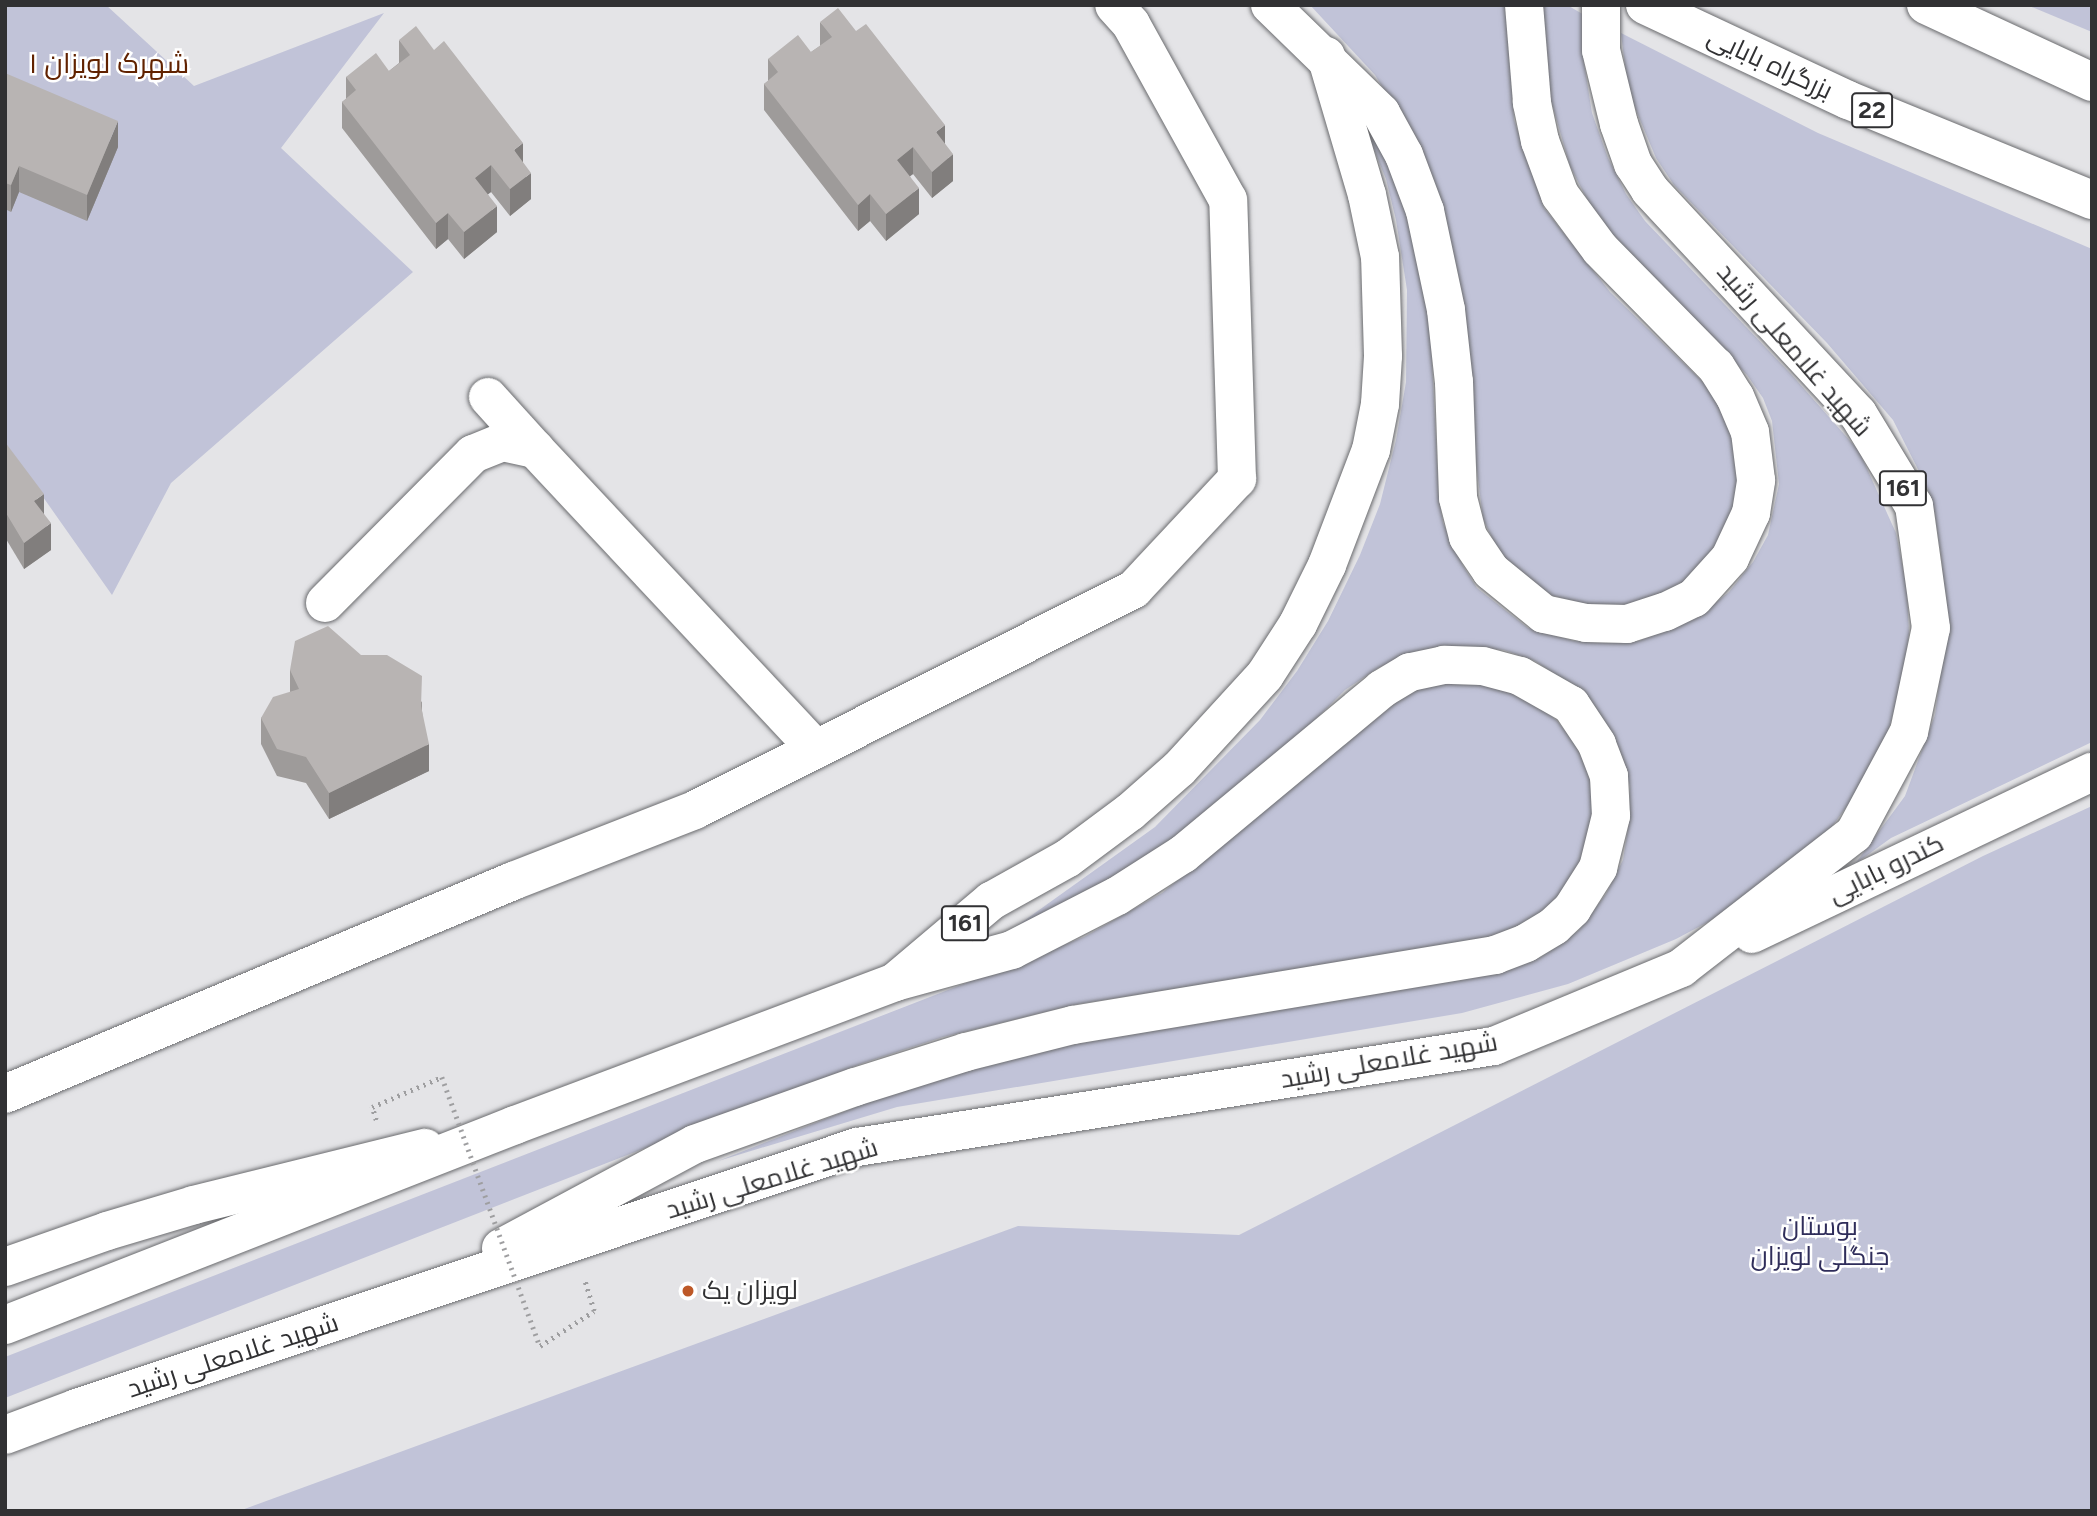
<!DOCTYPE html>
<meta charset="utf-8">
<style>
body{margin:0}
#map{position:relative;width:2097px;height:1516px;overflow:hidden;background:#e4e4e7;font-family:Figtree,Cairo,sans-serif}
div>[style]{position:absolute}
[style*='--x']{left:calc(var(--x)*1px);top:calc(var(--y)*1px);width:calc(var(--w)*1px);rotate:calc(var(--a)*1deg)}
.green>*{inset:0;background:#c1c3d8}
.path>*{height:4.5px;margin-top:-2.25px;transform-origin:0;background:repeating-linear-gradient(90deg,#9e9ea0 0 2px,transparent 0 7px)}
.roads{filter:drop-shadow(0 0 2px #6a6b6e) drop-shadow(0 0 2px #6a6b6e)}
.minor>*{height:38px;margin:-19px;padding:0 19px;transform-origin:19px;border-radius:19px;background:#fff}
.major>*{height:38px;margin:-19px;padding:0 19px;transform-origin:19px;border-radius:19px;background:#fff}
.highway>*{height:38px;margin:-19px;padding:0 19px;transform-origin:19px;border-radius:19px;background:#fff}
.path-bridge>*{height:4.5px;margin-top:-2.25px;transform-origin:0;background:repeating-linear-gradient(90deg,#9e9ea0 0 2px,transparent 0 7px)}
.wall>*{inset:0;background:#9e9b9a}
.shaded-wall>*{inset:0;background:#817e7d}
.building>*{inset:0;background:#b8b4b3}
.dots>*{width:19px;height:19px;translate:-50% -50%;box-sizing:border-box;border:4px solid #fff;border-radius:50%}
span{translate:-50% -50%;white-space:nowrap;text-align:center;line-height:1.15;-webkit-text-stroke:5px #fff;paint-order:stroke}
.shield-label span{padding:2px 5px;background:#fff;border:2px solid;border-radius:5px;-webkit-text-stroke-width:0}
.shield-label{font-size:24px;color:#313133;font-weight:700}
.street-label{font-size:26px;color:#313133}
.park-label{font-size:26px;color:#2f2d5a}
.poi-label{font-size:26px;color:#313133}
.left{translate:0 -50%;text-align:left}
.neighbourhood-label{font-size:28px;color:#612200}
.frame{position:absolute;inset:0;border:7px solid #313133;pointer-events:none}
</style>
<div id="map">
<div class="green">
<i style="clip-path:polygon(5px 5px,106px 5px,194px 86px,384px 13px,281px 148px,413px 272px,171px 483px,112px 595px,5px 443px)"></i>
<i style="clip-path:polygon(1310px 5px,1511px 5px,1509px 42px,1514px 120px,1544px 208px,1610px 292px,1708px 387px,1730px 420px,1742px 484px,1726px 536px,1678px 588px,1623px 606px,1596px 607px,1550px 595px,1519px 575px,1499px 552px,1483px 519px,1475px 454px,1402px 119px,1375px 75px)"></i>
<i style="clip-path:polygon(1541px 5px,1567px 5px,1586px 16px,1584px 63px,1592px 113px,1608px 158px,1626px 194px,1645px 221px,1791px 374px,1859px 451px,1896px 533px,1907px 589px,1909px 634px,1902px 683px,1885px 742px,1858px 791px,1831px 828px,1738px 906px,1676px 939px,1568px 984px,1462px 1013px,897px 1107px,718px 1161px,874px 1100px,1019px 1054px,1513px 968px,1541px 957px,1578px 931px,1606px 894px,1623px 860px,1629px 822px,1630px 786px,1618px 747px,1559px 677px,1535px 661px,1504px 650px,1464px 647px,1404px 656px,1378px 668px,1345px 690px,1304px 731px,1182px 832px,1110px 880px,1004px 935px,1155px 827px,1260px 720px,1297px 671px,1328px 621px,1360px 555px,1380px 504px,1396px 440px,1406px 382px,1407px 290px,1396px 220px,1386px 179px,1364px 125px,1370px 127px,1394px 176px,1413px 237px,1430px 324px,1439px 498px,1443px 523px,1463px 566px,1477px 588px,1528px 628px,1574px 641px,1607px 643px,1639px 641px,1699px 616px,1729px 592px,1753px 562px,1768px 535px,1779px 484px,1772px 421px,1763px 398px,1747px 375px,1611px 234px,1588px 201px,1570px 166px,1550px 97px)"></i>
<i style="clip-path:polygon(2027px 5px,2092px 5px,2092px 32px)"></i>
<i style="clip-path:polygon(1621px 33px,1818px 133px,2092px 249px,2092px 742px,1891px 838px,1855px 864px,1905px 796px,1935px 715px,1945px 639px,1942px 563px,1935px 515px,1928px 489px,1893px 420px,1827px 343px,1674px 185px,1656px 158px,1628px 91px)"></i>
<i style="clip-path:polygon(1472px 681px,1504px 688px,1535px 702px,1557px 721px,1574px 742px,1588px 771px,1594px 802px,1593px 829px,1577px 876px,1540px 917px,1480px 942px,1078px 1004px,943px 1037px,863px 1063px,5px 1398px,5px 1357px,1084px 937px,1162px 893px,1409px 692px,1438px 682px)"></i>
<i style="clip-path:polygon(2092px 806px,2092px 1511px,239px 1511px,1018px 1226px,1239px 1235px,1983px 856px)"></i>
</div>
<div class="path">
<i style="--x:376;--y:1120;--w:14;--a:-107"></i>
<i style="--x:372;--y:1107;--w:76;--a:-23.2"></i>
<i style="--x:540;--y:1346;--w:64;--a:-32.9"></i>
<i style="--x:594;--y:1311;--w:34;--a:-107"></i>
</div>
<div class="roads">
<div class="minor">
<i style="--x:488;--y:397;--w:70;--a:47.9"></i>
<i style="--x:325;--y:603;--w:210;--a:-45.2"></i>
<i style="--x:473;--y:454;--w:31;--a:-22"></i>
<i style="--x:502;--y:442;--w:34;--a:12"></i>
<i style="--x:535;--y:449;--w:411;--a:46.9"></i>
<i style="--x:5;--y:1094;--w:551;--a:-22.75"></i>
<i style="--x:513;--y:881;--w:195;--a:-21.3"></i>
<i style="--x:695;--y:810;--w:491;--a:-26.7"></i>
<i style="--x:1134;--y:589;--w:151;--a:-46.9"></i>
<i style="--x:1237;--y:479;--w:279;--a:-91.8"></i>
<i style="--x:1228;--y:200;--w:201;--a:-118.9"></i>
<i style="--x:1131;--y:24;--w:25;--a:-132"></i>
<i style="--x:5;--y:1267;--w:108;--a:-19.4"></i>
<i style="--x:107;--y:1231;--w:91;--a:-16.6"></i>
<i style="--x:194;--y:1205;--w:238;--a:-13.9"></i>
</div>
<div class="major">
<i style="--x:1270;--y:5;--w:155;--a:44.2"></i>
<i style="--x:1381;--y:113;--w:48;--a:61.3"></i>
<i style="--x:1404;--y:155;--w:60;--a:69.4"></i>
<i style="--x:1425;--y:211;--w:101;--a:78"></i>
<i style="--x:1446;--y:310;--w:72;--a:83.7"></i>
<i style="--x:1454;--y:382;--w:116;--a:88"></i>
<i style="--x:1458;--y:498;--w:40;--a:75.6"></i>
<i style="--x:1468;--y:537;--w:41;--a:55.9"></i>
<i style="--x:1491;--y:571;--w:68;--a:39.1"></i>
<i style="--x:1544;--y:614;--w:43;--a:12.1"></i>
<i style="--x:1586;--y:623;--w:41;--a:1.4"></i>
<i style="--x:1627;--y:624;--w:40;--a:-18"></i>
<i style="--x:1665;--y:612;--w:32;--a:-26"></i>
<i style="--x:1694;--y:598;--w:54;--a:-48"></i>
<i style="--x:1730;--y:558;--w:50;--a:-65"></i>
<i style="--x:1751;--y:513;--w:33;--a:-81"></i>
<i style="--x:1756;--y:480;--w:48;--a:-97.1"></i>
<i style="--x:1750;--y:432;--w:38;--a:-113"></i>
<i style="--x:1735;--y:397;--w:36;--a:-122"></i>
<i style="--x:1716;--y:367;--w:165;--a:-134.5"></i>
<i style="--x:1600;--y:249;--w:67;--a:-126.5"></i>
<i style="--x:1560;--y:195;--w:58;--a:-110.3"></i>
<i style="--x:1540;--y:141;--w:40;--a:-102"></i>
<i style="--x:1532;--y:102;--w:97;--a:-94.7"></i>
<i style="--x:1752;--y:934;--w:377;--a:-25.5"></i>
<i style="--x:501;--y:1248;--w:220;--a:-28.2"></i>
<i style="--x:695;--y:1144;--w:170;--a:-19.6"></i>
<i style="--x:855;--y:1087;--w:116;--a:-17.5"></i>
<i style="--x:966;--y:1052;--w:110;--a:-14.2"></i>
<i style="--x:1073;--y:1025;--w:428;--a:-9.4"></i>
<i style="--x:1495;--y:955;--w:33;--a:-21"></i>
<i style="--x:1526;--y:943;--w:33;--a:-31"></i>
<i style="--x:1554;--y:926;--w:25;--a:-43"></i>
<i style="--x:1572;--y:909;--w:49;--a:-57.6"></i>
<i style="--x:1598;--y:868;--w:54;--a:-76"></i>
<i style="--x:1611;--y:816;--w:40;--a:-92.9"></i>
<i style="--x:1609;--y:776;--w:34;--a:-111"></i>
<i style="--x:1597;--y:744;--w:47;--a:-123.7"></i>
<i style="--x:1571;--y:705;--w:59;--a:-150.4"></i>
<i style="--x:1520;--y:676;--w:39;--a:-165"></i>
<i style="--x:1482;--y:666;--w:38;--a:-178"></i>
<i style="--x:1444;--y:665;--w:35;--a:168"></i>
<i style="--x:1410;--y:672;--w:33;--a:149"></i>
<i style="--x:1382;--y:689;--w:259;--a:140.3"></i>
<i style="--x:1183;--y:854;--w:78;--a:147.5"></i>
<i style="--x:1117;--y:896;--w:118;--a:152.8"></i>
<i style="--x:1012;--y:950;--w:121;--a:164.7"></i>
<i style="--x:5;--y:1325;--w:548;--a:-21.41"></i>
<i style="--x:515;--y:1125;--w:406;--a:-20.6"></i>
<i style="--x:895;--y:982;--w:126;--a:-40.2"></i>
<i style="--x:991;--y:901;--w:88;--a:-29.2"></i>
<i style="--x:1068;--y:858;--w:77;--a:-36.6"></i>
<i style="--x:1130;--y:812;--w:65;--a:-41.3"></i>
<i style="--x:1179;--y:769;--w:127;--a:-47.5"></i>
<i style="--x:1265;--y:675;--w:61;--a:-57.1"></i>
<i style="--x:1298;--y:624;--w:66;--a:-63.8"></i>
<i style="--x:1327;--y:565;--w:123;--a:-69.1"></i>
<i style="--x:1371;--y:450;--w:47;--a:-78.9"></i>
<i style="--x:1380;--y:404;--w:48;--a:-86.4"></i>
<i style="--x:1383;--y:356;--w:99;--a:-91.7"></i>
<i style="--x:1380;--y:257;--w:63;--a:-101.8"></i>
<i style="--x:1367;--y:195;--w:145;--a:-106.4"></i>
<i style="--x:5;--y:1435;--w:77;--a:-20.6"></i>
<i style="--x:77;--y:1408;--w:823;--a:-18.5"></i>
<i style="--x:857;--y:1147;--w:645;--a:-9.01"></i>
<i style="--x:1494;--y:1046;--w:203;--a:-22.6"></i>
<i style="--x:1681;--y:968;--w:219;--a:-37.8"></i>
<i style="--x:1854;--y:834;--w:116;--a:-61.7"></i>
<i style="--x:1909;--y:732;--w:106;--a:-78.1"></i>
<i style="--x:1931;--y:628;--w:123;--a:-97.9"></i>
<i style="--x:1914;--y:506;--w:108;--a:-121.3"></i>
<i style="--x:1858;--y:414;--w:306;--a:-132.9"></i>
<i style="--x:1650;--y:190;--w:31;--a:-123"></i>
<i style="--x:1633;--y:164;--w:42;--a:-109.3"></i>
<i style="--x:1619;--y:124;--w:76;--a:-103.7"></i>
<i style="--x:1601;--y:50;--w:45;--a:-90"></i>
</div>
<div class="highway">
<i style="--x:1645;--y:5;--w:224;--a:25.1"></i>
<i style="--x:1848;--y:100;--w:264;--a:22.3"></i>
<i style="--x:1926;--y:5;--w:183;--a:24.9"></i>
</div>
</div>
<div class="path-bridge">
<i style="--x:442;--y:1077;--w:286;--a:70"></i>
</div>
<div class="wall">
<i style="clip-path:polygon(820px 22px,945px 144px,953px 181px,932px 198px,913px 174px,910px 176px,919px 214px,886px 241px,870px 221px,858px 231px,764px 110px,764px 84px,768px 81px,768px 59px,811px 52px,820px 46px)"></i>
<i style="clip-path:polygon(399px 40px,523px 163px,531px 199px,510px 216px,491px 192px,488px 194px,497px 232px,464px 259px,448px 239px,436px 249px,342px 128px,342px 102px,346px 99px,346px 77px,389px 71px,399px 63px)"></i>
<i style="clip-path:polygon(5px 73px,118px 147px,87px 221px,19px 192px,11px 212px,5px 209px)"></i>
<i style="clip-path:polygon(5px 442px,44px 514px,51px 550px,24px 569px,6px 539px)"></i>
<i style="clip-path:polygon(361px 655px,422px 702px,422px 711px,429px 771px,329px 819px,306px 783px,277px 776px,261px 744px,261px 718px,290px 692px,290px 670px)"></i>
</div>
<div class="shaded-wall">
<i style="clip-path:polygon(118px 121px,118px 147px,87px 221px,87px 195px)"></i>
<i style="clip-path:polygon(945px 125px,945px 151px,936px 132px)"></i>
<i style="clip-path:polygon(523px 143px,523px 169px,514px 150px)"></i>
<i style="clip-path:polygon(913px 147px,913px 174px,897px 186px,897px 160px)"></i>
<i style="clip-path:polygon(953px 154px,953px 181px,932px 198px,932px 172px)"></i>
<i style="clip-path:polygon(491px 165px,491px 192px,475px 204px,475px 178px)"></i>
<i style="clip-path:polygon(19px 166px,19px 192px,11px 212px,11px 185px)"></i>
<i style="clip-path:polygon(531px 173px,531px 199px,510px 216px,510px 189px)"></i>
<i style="clip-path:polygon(919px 188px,919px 214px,886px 241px,886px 214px)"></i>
<i style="clip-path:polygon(870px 194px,870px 221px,858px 231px,858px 205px)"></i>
<i style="clip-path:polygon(497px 206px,497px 232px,464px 259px,464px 232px)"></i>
<i style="clip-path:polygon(448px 213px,448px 239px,436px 249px,436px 223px)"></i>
<i style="clip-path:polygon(44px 494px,44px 520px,34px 501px)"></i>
<i style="clip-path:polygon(6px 513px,6px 539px,5px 540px,5px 514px)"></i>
<i style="clip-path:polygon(51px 523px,51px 550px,24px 569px,24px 543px)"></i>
<i style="clip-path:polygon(5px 556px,6px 556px,6px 582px,5px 583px)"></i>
<i style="clip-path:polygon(429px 744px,429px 771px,329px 819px,329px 793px)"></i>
</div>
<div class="building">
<i style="clip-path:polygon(838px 8px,856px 31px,866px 24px,945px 125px,936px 132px,953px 154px,932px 172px,913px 147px,897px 160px,919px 188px,886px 214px,870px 194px,858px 205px,764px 84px,778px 72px,768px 59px,798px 35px,811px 52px,832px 37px,820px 22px)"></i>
<i style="clip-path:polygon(416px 26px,434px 50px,444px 41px,523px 143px,514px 150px,531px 173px,510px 189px,491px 165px,475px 178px,497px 206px,464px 232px,448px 213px,436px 223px,342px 102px,356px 90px,346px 77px,376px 53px,389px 71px,410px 55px,399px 40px)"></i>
<i style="clip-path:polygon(5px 73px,118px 121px,87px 195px,19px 166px,11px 185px,5px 183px)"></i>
<i style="clip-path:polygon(5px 442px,44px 494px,34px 501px,51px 523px,24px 543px,6px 513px,5px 514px)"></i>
<i style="clip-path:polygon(328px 626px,361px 655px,387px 655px,422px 676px,421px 706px,429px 744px,329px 793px,306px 757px,277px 749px,261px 718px,273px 697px,299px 689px,290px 670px,295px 641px)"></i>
</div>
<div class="dots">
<i style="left:688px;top:1291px;background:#bd5827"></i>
</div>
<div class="shield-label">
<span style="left:1872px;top:110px">22</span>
<span style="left:1903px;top:488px">161</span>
<span style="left:965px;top:923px">161</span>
</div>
<div class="street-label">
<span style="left:1770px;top:64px;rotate:25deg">بزرگراه بابایی</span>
<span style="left:1794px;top:350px;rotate:49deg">شهید غلامعلی رشید</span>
<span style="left:1886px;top:869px;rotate:-26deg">کندرو بابایی</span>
<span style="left:1389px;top:1061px;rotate:-10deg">شهید غلامعلی رشید</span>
<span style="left:772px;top:1179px;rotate:-17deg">شهید غلامعلی رشید</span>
<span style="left:233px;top:1356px;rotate:-18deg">شهید غلامعلی رشید</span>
</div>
<div class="park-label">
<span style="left:1820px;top:1242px">بوستان<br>جنگلی لویزان</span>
</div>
<div class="poi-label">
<span class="left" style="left:702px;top:1291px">لویزان یک</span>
</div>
<div class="neighbourhood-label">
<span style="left:109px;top:63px">شهرک لویزان ۱</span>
</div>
<div class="frame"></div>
</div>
